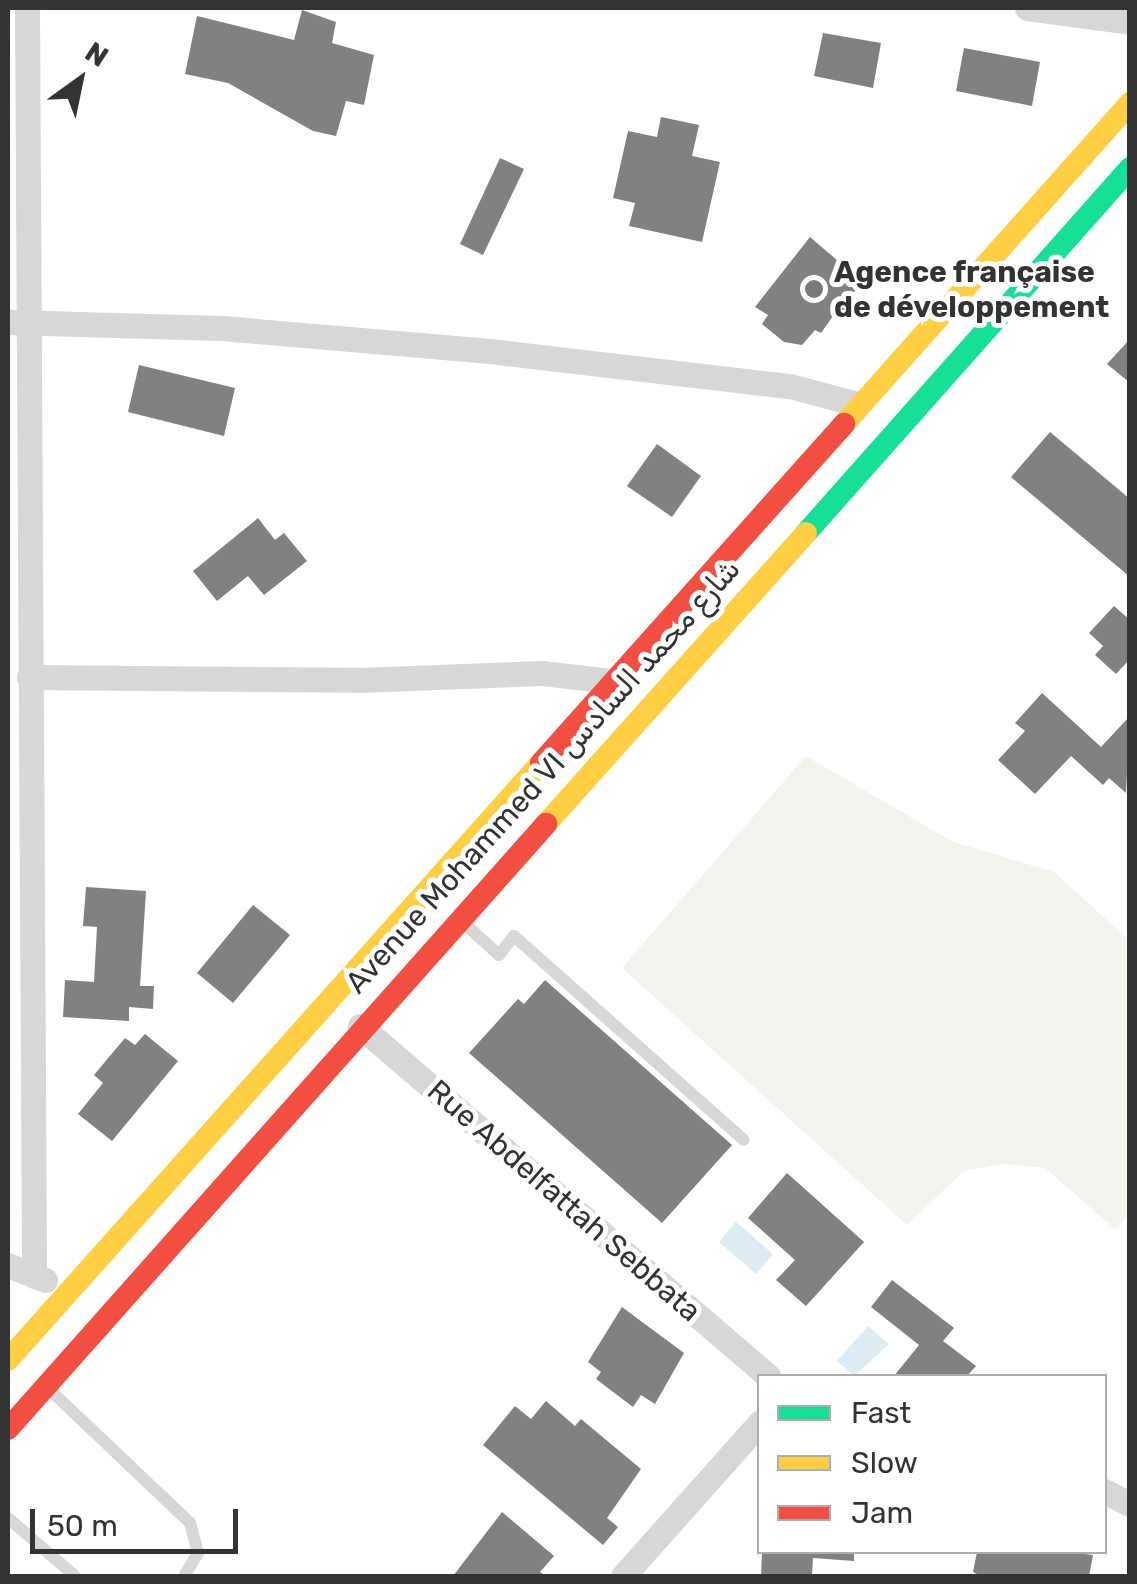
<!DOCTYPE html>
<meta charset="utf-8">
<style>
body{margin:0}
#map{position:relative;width:1137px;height:1584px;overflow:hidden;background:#fff;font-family:Rubik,Cairo,sans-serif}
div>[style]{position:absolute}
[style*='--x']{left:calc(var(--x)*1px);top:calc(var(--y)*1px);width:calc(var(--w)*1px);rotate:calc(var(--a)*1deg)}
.green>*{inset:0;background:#f1f5ed}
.water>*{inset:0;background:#ddebf3}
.building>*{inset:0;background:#818181}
.lane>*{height:12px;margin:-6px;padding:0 6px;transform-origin:6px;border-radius:6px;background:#d7d7d7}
.street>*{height:25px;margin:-12.5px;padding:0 12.5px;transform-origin:12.5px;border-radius:12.5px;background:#d7d7d7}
.fast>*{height:22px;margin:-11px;padding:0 11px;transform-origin:11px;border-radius:11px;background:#16e098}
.slow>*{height:22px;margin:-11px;padding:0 11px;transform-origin:11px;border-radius:11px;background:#ffcf43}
.jam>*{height:22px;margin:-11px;padding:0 11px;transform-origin:11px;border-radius:11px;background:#f24e42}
.dots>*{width:28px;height:28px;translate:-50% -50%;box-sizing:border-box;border:5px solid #fff;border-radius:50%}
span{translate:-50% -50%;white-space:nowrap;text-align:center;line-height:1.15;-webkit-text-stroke:10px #fff;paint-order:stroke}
.poi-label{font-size:30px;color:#333;font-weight:700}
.left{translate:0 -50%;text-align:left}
.street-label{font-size:30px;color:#333}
.frame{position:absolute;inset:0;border:10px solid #333;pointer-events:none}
.legend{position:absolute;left:757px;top:1374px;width:350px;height:180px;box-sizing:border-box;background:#fff;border:2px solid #adadad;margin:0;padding:12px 18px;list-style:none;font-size:30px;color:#333}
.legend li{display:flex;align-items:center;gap:20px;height:50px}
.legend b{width:50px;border:2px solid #adadad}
.north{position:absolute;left:30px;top:30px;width:100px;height:100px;-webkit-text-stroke:8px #fff;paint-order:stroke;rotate:33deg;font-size:28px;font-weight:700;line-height:40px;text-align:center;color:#333}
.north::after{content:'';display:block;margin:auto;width:35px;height:45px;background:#333;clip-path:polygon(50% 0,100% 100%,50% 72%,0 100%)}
.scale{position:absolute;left:30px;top:1509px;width:208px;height:45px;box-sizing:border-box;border:5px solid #333;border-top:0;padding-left:12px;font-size:30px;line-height:35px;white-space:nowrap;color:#333;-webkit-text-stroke:8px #fff;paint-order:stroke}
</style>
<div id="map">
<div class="green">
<i style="clip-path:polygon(806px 756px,953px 842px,1054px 872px,1129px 940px,1129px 1215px,1115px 1229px,1045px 1168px,1004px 1164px,964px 1171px,907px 1225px,622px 968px)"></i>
</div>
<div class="water">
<i style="clip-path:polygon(736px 1222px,773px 1254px,756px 1274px,719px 1242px)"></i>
<i style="clip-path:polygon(868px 1326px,889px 1344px,854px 1376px,837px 1361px)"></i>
</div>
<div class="building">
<i style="clip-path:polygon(302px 10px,336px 22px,332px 43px,374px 55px,364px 105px,346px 101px,336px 136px,313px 131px,228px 83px,185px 74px,197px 16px,294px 40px)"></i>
<i style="clip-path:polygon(823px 33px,881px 43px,873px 88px,814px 76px)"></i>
<i style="clip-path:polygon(964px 48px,1040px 62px,1032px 106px,956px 91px)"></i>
<i style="clip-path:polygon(661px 117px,699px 125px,692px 156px,720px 162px,702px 242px,629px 226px,635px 203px,613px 198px,628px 131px,657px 137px)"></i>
<i style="clip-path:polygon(500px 158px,524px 169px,483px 255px,460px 244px)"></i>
<i style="clip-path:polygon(810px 237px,866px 285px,852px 293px,858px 304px,833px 316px,821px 333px,815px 330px,802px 345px,784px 342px,762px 324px,768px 315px,755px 307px)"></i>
<i style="clip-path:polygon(1130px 339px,1130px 383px,1107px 364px)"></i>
<i style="clip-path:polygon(139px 365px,235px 388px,224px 436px,128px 412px)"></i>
<i style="clip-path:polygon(1050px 432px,1130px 499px,1130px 577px,1011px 477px)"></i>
<i style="clip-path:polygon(657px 444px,701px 476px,672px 517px,627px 486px)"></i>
<i style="clip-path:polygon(258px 518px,275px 540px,284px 533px,307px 561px,264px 595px,248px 576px,217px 601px,193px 571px)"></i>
<i style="clip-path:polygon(1114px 606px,1130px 620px,1130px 659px,1116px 674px,1095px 655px,1103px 646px,1089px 633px)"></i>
<i style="clip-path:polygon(1042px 693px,1101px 747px,1130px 716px,1126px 793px,1109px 778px,1103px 785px,1071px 756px,1035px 794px,998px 760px,1025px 731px,1015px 723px)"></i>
<i style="clip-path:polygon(86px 887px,146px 891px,140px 986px,154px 986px,153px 1009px,129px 1007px,129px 1021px,63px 1017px,65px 980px,94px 982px,97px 927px,83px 926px)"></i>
<i style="clip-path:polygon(253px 905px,290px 935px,233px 1003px,197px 973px)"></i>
<i style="clip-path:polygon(545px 980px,732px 1145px,662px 1223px,469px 1053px,518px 999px,524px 1004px)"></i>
<i style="clip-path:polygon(145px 1034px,178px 1061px,112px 1141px,78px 1114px,103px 1083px,94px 1075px,125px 1038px,135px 1045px)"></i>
<i style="clip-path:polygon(787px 1173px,864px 1242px,806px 1306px,776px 1280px,795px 1260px,748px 1218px)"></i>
<i style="clip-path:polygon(892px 1280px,954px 1328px,943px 1341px,976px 1366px,967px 1376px,894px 1376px,919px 1345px,871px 1307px)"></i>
<i style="clip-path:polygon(622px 1307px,684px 1353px,655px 1404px,641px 1395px,633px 1407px,596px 1379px,601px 1372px,588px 1362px)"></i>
<i style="clip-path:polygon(546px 1401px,575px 1426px,581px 1419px,641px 1469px,607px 1518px,618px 1527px,603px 1545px,483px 1445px,515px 1406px,531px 1419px)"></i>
<i style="clip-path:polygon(502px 1512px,554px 1556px,540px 1572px,546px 1576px,453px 1576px)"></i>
<i style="clip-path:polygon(762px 1552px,854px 1552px,854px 1561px,813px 1558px,812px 1576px,761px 1576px)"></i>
<i style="clip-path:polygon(977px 1552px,1069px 1552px,1093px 1555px,1089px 1576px,981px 1576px,973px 1572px)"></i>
</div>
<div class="lane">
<i style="--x:465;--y:924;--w:46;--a:42.4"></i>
<i style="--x:499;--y:955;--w:24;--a:-52"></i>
<i style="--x:514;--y:936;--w:307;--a:41.6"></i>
<i style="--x:50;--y:1390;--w:193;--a:43.5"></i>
<i style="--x:190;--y:1523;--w:31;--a:75"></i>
<i style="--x:198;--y:1553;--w:27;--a:121"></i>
<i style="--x:8;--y:1518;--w:89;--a:40.9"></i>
</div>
<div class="street">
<i style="--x:27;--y:8;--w:1268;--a:89.68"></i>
<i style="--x:1027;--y:8;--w:104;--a:7.7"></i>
<i style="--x:8;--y:322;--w:214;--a:1.6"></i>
<i style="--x:222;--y:328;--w:269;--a:4.9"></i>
<i style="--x:490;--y:351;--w:302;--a:6.7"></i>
<i style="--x:790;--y:386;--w:69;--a:15"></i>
<i style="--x:29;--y:677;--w:329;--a:0.5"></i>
<i style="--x:358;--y:680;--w:185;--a:-2.2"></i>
<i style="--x:543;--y:673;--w:67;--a:6.8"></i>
<i style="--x:360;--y:1026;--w:538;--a:40.62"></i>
<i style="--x:8;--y:1265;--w:40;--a:22"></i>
<i style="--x:1104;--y:1491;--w:29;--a:27"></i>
<i style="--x:623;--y:1576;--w:206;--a:-48.3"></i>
</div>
<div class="fast">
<i style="--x:806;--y:533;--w:488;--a:-48.4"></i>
</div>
<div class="slow">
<i style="--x:844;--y:424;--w:430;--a:-48.3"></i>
<i style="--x:546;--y:824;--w:390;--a:-48.2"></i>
<i style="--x:8;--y:1360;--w:800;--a:-48.24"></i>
</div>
<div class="jam">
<i style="--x:541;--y:763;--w:455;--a:-48.2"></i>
<i style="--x:8;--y:1429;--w:810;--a:-48.35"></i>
</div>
<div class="dots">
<i style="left:814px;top:289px;background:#7a7a7a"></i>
</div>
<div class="poi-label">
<span class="left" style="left:834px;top:289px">Agence française<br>de développement</span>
</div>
<div class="street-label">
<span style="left:543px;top:776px;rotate:-48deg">Avenue Mohammed VI شارع محمد السادس</span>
<span style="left:564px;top:1201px;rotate:41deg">Rue Abdelfattah Sebbata</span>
</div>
<div class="frame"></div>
<ul class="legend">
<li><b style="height:12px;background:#16e098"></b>Fast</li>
<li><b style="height:12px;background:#ffcf43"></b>Slow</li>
<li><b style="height:12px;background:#f24e42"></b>Jam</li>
</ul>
<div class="north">N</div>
<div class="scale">50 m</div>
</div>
